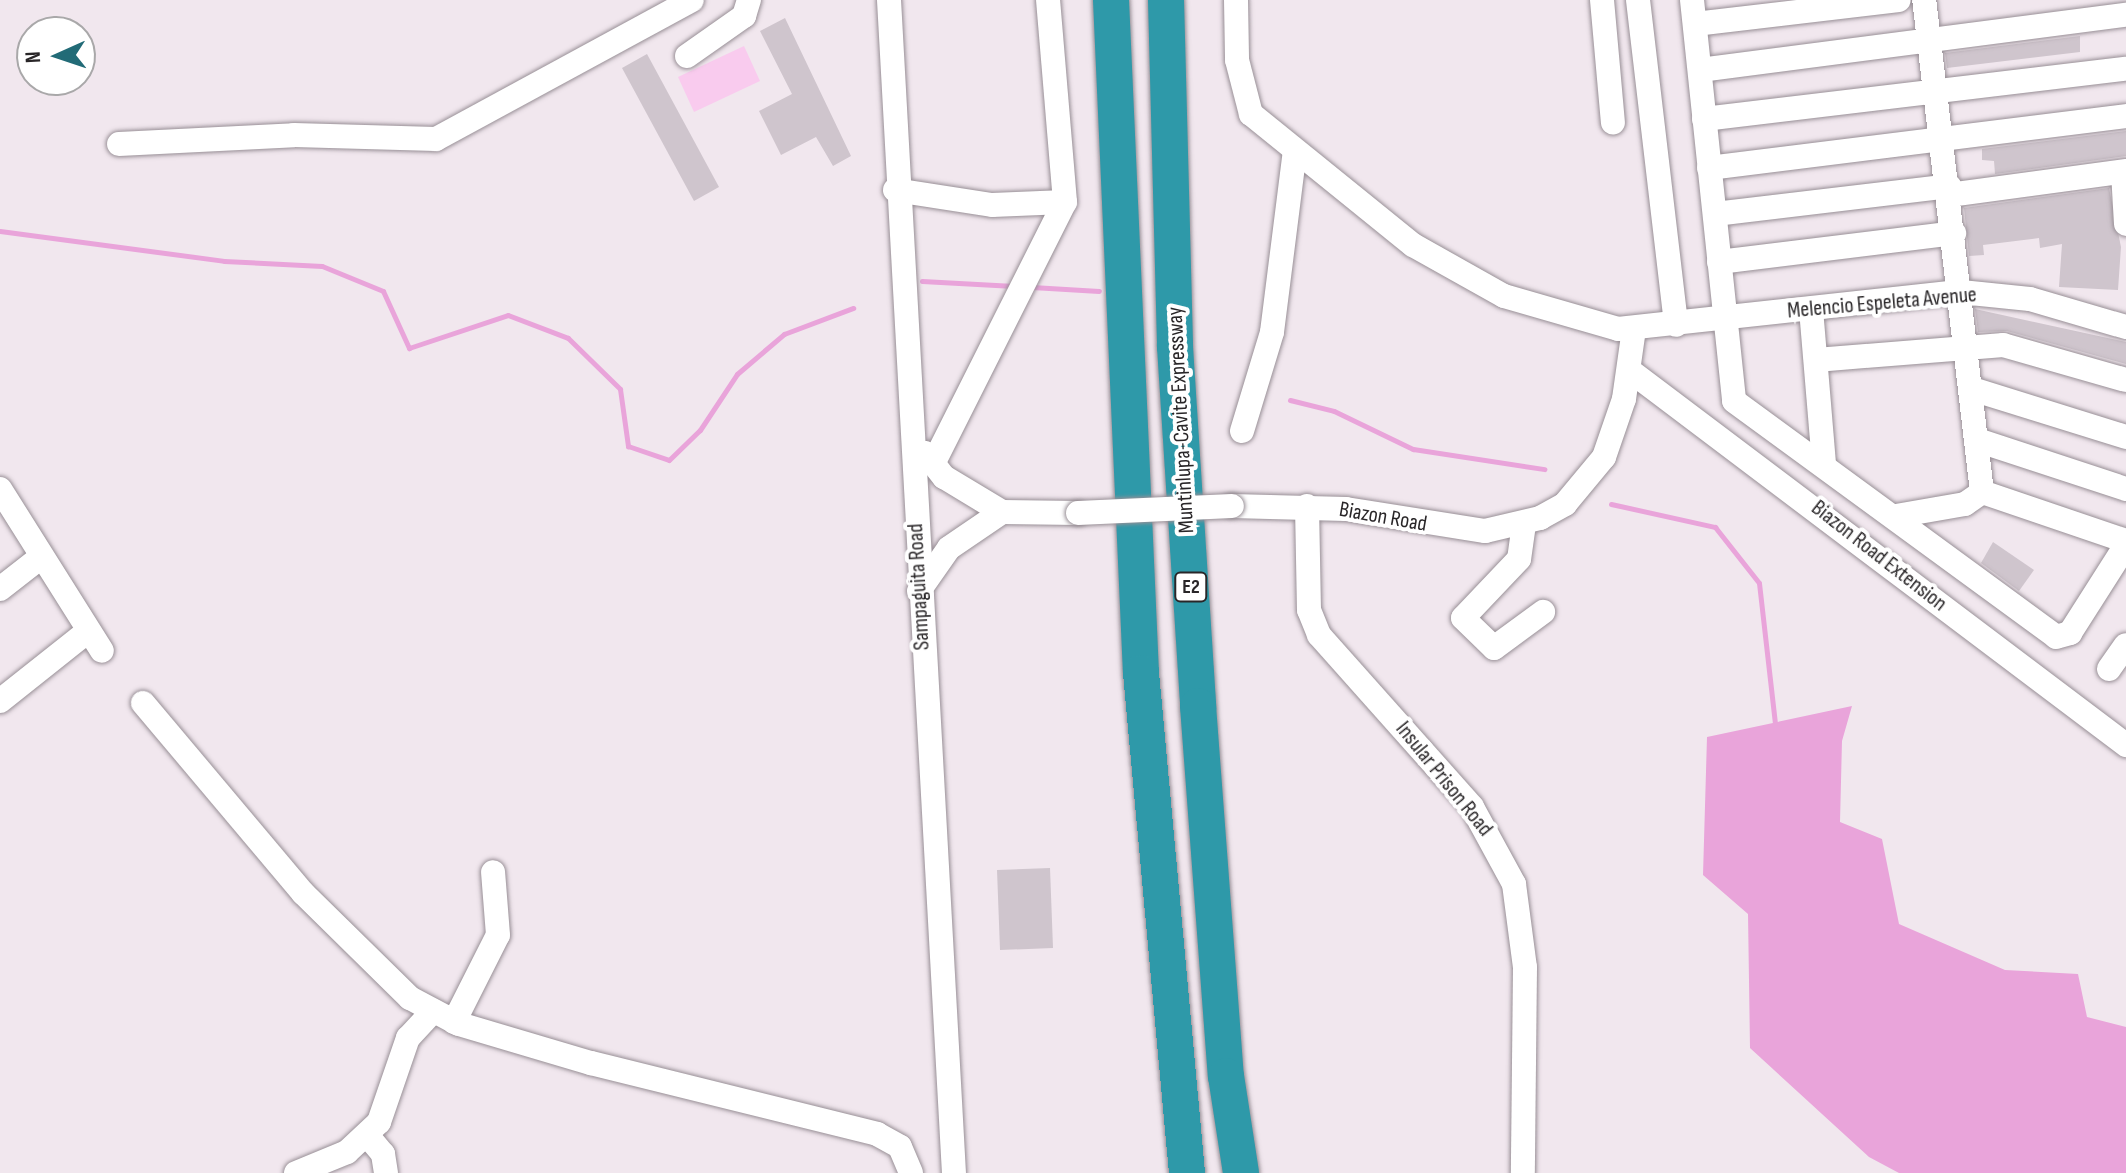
<!DOCTYPE html>
<style>
body{margin:0}
#map{position:relative;width:2126px;height:1173px;overflow:hidden;background:#f1e7ee;font-family:"Sofia Sans Condensed",sans-serif}
div>[style]{position:absolute}
[style*='--x']{left:calc(var(--x)*1px);top:calc(var(--y)*1px);width:calc(var(--w)*1px);rotate:calc(var(--a)*1deg)}
.green>*{inset:0;background:#f9cbee}
.water>*{inset:0;background:#e9a4da}
.stream>*{height:5px;margin:-2.5px;padding:0 2.5px;transform-origin:2.5px;border-radius:2.5px;background:#e9a4da}
.building>*{inset:0;background:#cfc5cd}
.roads{filter:drop-shadow(0 0 2px #988f96) drop-shadow(0 0 2px #988f96)}
.minor>*{height:24px;margin:-12px;padding:0 12px;transform-origin:12px;border-radius:12px;background:#fff}
.highway>*{height:36px;margin:-18px;padding:0 18px;transform-origin:18px;border-radius:18px;background:#2e99a9}
.bridges{filter:drop-shadow(0 0 2px #988f96) drop-shadow(0 0 2px #988f96)}
.minor-bridge>*{height:24px;margin:-12px;padding:0 12px;transform-origin:12px;border-radius:12px;background:#fff}
span{translate:-50% -50%;white-space:nowrap;text-align:center;line-height:1.15;-webkit-text-stroke:8px #fff;paint-order:stroke}
.shield-label span{padding:2px 6px;background:#fff;border:2px solid;border-radius:6px;-webkit-text-stroke-width:0}
.shield-label{font-size:20px;color:#292628;font-weight:700}
.street-label{font-size:22px;color:#292628}
.north{position:absolute;left:16px;top:16px;width:80px;height:80px;box-sizing:border-box;background:#fff;border:2px solid #a9a8a9;border-radius:50%;rotate:267deg;font-size:22px;font-weight:700;line-height:32px;text-align:center;color:#292628}
.north::after{content:'';display:block;margin:auto;width:28px;height:36px;background:#226b77;clip-path:polygon(50% 0,100% 100%,50% 72%,0 100%)}
</style>
<div id="map">
<div class="green">
<i style="clip-path:polygon(744px 46px,760px 81px,694px 112px,678px 77px)"></i>
</div>
<div class="water">
<i style="clip-path:polygon(1852px 706px,1842px 741px,1840px 822px,1882px 839px,1899px 924px,2005px 970px,2078px 974px,2087px 1017px,2126px 1027px,2126px 1173px,1899px 1173px,1869px 1157px,1750px 1048px,1748px 914px,1703px 875px,1707px 737px)"></i>
</div>
<div class="stream">
<i style="--x:0;--y:231;--w:226;--a:7.6"></i>
<i style="--x:224;--y:261;--w:98;--a:2.9"></i>
<i style="--x:322;--y:266;--w:66;--a:22.3"></i>
<i style="--x:383;--y:291;--w:63;--a:65.5"></i>
<i style="--x:409;--y:348;--w:104;--a:-18.4"></i>
<i style="--x:508;--y:315;--w:64;--a:21"></i>
<i style="--x:568;--y:338;--w:73;--a:44.4"></i>
<i style="--x:620;--y:389;--w:58;--a:82"></i>
<i style="--x:628;--y:446;--w:43;--a:18.9"></i>
<i style="--x:669;--y:460;--w:43;--a:-44.1"></i>
<i style="--x:700;--y:430;--w:67;--a:-56.5"></i>
<i style="--x:737;--y:374;--w:62;--a:-40.4"></i>
<i style="--x:784;--y:334;--w:74;--a:-20.6"></i>
<i style="--x:922;--y:281;--w:92;--a:3.1"></i>
<i style="--x:1032;--y:287;--w:67;--a:3.4"></i>
<i style="--x:1290;--y:400;--w:45;--a:14"></i>
<i style="--x:1334;--y:411;--w:88;--a:25.7"></i>
<i style="--x:1413;--y:449;--w:133;--a:8.7"></i>
<i style="--x:1611;--y:504;--w:107;--a:12.5"></i>
<i style="--x:1715;--y:527;--w:71;--a:51.8"></i>
<i style="--x:1759;--y:583;--w:141;--a:83.5"></i>
</div>
<div class="building">
<i style="clip-path:polygon(785px 18px,851px 156px,833px 166px,816px 137px,781px 155px,759px 111px,792px 94px,760px 31px)"></i>
<i style="clip-path:polygon(2080px 36px,2080px 52px,1947px 68px,1945px 53px)"></i>
<i style="clip-path:polygon(647px 54px,719px 187px,694px 201px,622px 68px)"></i>
<i style="clip-path:polygon(2126px 131px,2126px 156px,1995px 174px,1994px 161px,1982px 160px,1982px 149px)"></i>
<i style="clip-path:polygon(2109px 188px,2121px 247px,2118px 290px,2059px 287px,2062px 244px,2040px 248px,2039px 238px,1983px 245px,1984px 255px,1969px 256px,1964px 208px)"></i>
<i style="clip-path:polygon(1975px 309px,2126px 342px,2126px 364px,2007px 331px,1978px 332px)"></i>
<i style="clip-path:polygon(1993px 542px,2034px 570px,2019px 591px,1981px 563px)"></i>
<i style="clip-path:polygon(1050px 868px,1053px 948px,1000px 950px,997px 870px)"></i>
</div>
<div class="roads">
<div class="minor">
<i style="--x:889;--y:0;--w:1175;--a:86.83"></i>
<i style="--x:1236;--y:0;--w:60;--a:89"></i>
<i style="--x:1237;--y:60;--w:56;--a:75.5"></i>
<i style="--x:1251;--y:114;--w:208;--a:39"></i>
<i style="--x:1413;--y:245;--w:104;--a:29.3"></i>
<i style="--x:1504;--y:296;--w:119;--a:16.1"></i>
<i style="--x:1618;--y:329;--w:345;--a:-6.2"></i>
<i style="--x:1961;--y:292;--w:69;--a:5.8"></i>
<i style="--x:2030;--y:299;--w:100;--a:16.3"></i>
<i style="--x:1602;--y:0;--w:123;--a:84.9"></i>
<i style="--x:1638;--y:0;--w:327;--a:83.3"></i>
<i style="--x:1692;--y:0;--w:403;--a:84"></i>
<i style="--x:1734;--y:401;--w:399;--a:36.2"></i>
<i style="--x:2056;--y:637;--w:15;--a:-16"></i>
<i style="--x:2070;--y:633;--w:104;--a:-57.5"></i>
<i style="--x:1695;--y:24;--w:205;--a:-6.7"></i>
<i style="--x:687;--y:56;--w:70;--a:-35.1"></i>
<i style="--x:744;--y:16;--w:17;--a:-73"></i>
<i style="--x:1700;--y:70;--w:430;--a:-7.4"></i>
<i style="--x:1704;--y:119;--w:425;--a:-6.8"></i>
<i style="--x:119;--y:144;--w:175;--a:-2.9"></i>
<i style="--x:294;--y:135;--w:142;--a:1.6"></i>
<i style="--x:436;--y:139;--w:291;--a:-28.5"></i>
<i style="--x:1709;--y:168;--w:420;--a:-7.1"></i>
<i style="--x:2123;--y:172;--w:52;--a:86.7"></i>
<i style="--x:895;--y:190;--w:98;--a:8.8"></i>
<i style="--x:992;--y:205;--w:73;--a:-2.4"></i>
<i style="--x:1949;--y:195;--w:179;--a:-7.7"></i>
<i style="--x:1715;--y:214;--w:236;--a:-6.8"></i>
<i style="--x:1719;--y:262;--w:237;--a:-7"></i>
<i style="--x:1811;--y:309;--w:156;--a:85.2"></i>
<i style="--x:1816;--y:360;--w:188;--a:-4.6"></i>
<i style="--x:2003;--y:345;--w:128;--a:15.9"></i>
<i style="--x:1629;--y:370;--w:623;--a:37.04"></i>
<i style="--x:1972;--y:389;--w:161;--a:17.3"></i>
<i style="--x:1242;--y:431;--w:103;--a:-73.1"></i>
<i style="--x:1272;--y:332;--w:182;--a:-82.8"></i>
<i style="--x:1977;--y:440;--w:157;--a:18.2"></i>
<i style="--x:925;--y:453;--w:31;--a:52"></i>
<i style="--x:944;--y:477;--w:68;--a:31.1"></i>
<i style="--x:1002;--y:512;--w:76;--a:0.8"></i>
<i style="--x:933;--y:464;--w:293;--a:-63.3"></i>
<i style="--x:1065;--y:202;--w:203;--a:-94.8"></i>
<i style="--x:0;--y:489;--w:191;--a:57.8"></i>
<i style="--x:1982;--y:492;--w:152;--a:18.8"></i>
<i style="--x:1232;--y:506;--w:114;--a:1.5"></i>
<i style="--x:1346;--y:509;--w:141;--a:9"></i>
<i style="--x:1485;--y:531;--w:57;--a:-13.3"></i>
<i style="--x:1540;--y:518;--w:29;--a:-29"></i>
<i style="--x:1565;--y:504;--w:61;--a:-50.3"></i>
<i style="--x:1604;--y:457;--w:61;--a:-71"></i>
<i style="--x:1624;--y:399;--w:71;--a:-81.9"></i>
<i style="--x:1307;--y:506;--w:104;--a:88.9"></i>
<i style="--x:1309;--y:610;--w:27;--a:68"></i>
<i style="--x:1319;--y:635;--w:230;--a:48.3"></i>
<i style="--x:1472;--y:807;--w:88;--a:61.4"></i>
<i style="--x:1514;--y:884;--w:84;--a:82.5"></i>
<i style="--x:1525;--y:967;--w:206;--a:90.6"></i>
<i style="--x:1896;--y:516;--w:70;--a:-9.9"></i>
<i style="--x:1965;--y:504;--w:21;--a:-35"></i>
<i style="--x:1982;--y:492;--w:495;--a:-96.7"></i>
<i style="--x:1524;--y:524;--w:35;--a:98"></i>
<i style="--x:1519;--y:559;--w:81;--a:133.5"></i>
<i style="--x:1463;--y:618;--w:43;--a:44.1"></i>
<i style="--x:1494;--y:648;--w:61;--a:-36.3"></i>
<i style="--x:0;--y:589;--w:52;--a:-38"></i>
<i style="--x:919;--y:591;--w:52;--a:-55.1"></i>
<i style="--x:949;--y:548;--w:64;--a:-34.2"></i>
<i style="--x:2109;--y:669;--w:29;--a:-55"></i>
<i style="--x:0;--y:701;--w:112;--a:-38.5"></i>
<i style="--x:143;--y:703;--w:248;--a:49.9"></i>
<i style="--x:303;--y:893;--w:150;--a:44.5"></i>
<i style="--x:410;--y:998;--w:55;--a:28"></i>
<i style="--x:459;--y:1024;--w:138;--a:16.5"></i>
<i style="--x:591;--y:1063;--w:295;--a:13.9"></i>
<i style="--x:877;--y:1134;--w:26;--a:29"></i>
<i style="--x:900;--y:1147;--w:28;--a:67"></i>
<i style="--x:454;--y:1022;--w:97;--a:-63.2"></i>
<i style="--x:498;--y:935;--w:63;--a:-94.5"></i>
<i style="--x:367;--y:1135;--w:25;--a:50"></i>
<i style="--x:383;--y:1154;--w:19;--a:81"></i>
<i style="--x:296;--y:1173;--w:55;--a:-22.4"></i>
<i style="--x:347;--y:1152;--w:44;--a:-43.2"></i>
<i style="--x:379;--y:1122;--w:89;--a:-71"></i>
<i style="--x:408;--y:1038;--w:37;--a:-47"></i>
</div>
<div class="highway">
<i style="--x:1111;--y:0;--w:674;--a:87.45"></i>
<i style="--x:1141;--y:673;--w:502;--a:84.74"></i>
<i style="--x:1166;--y:0;--w:347;--a:88.5"></i>
<i style="--x:1175;--y:347;--w:360;--a:86.3"></i>
<i style="--x:1198;--y:706;--w:371;--a:85.7"></i>
<i style="--x:1226;--y:1076;--w:98;--a:81.2"></i>
</div>
</div>
<div class="bridges">
<div class="minor-bridge">
<i style="--x:1078;--y:513;--w:154;--a:-2.6"></i>
</div>
</div>
<div class="shield-label">
<span style="left:1191px;top:587px">E2</span>
</div>
<div class="street-label">
<span style="left:1882px;top:303px;rotate:-5deg">Melencio Espeleta Avenue</span>
<span style="left:1181px;top:420px;rotate:-93deg">Muntinlupa-Cavite Expressway</span>
<span style="left:1383px;top:517px;rotate:10deg">Biazon Road</span>
<span style="left:1879px;top:556px;rotate:38deg">Biazon Road Extension</span>
<span style="left:919px;top:587px;rotate:-93deg">Sampaguita Road</span>
<span style="left:1444px;top:779px;rotate:51deg">Insular Prison Road</span>
</div>
<div class="north">N</div>
</div>
